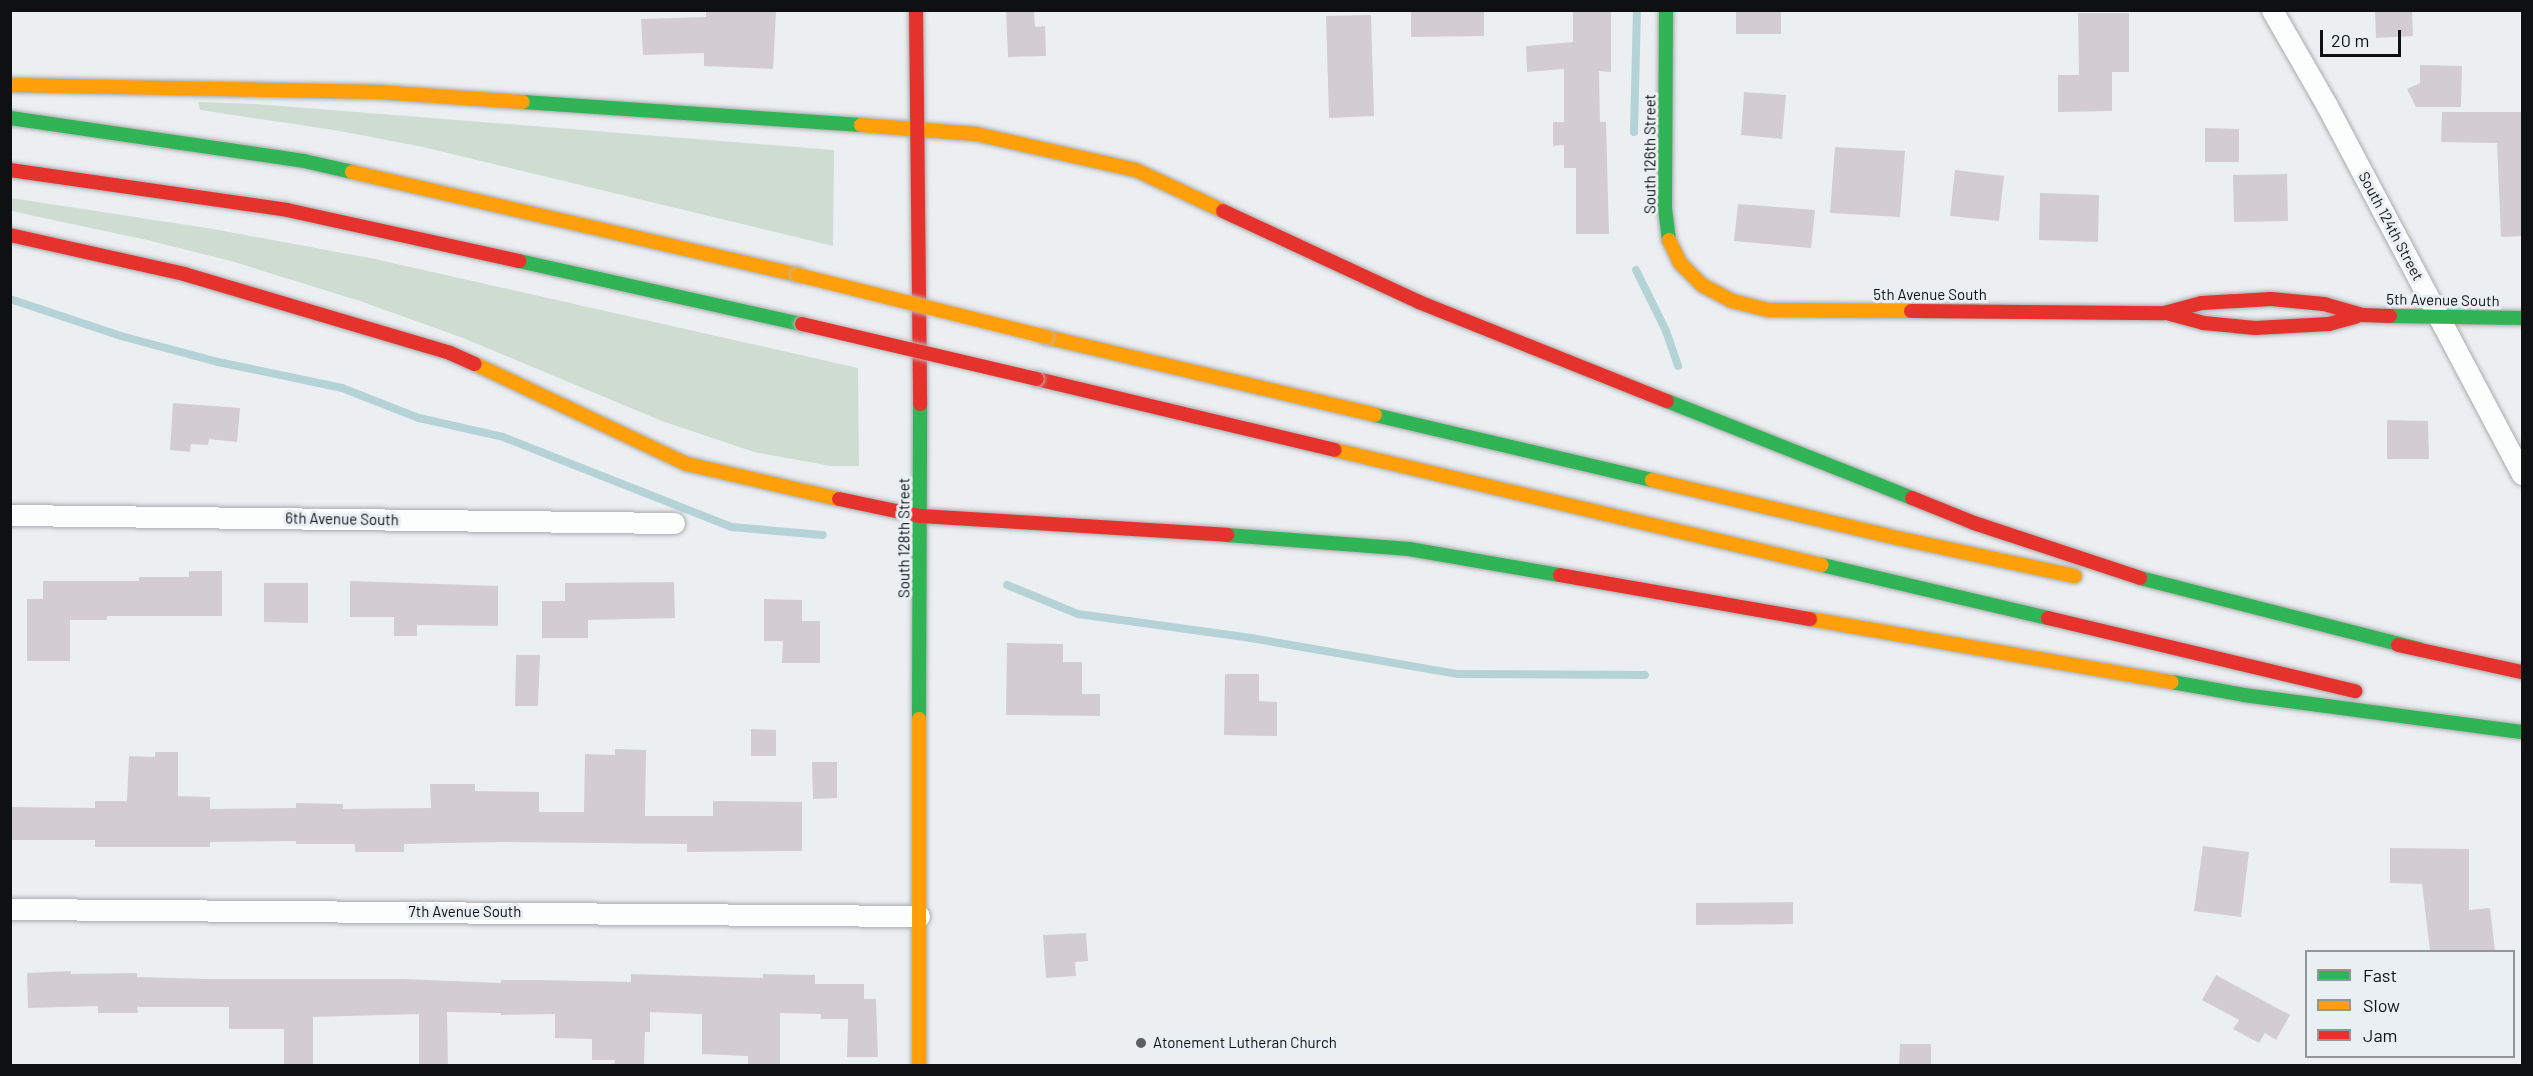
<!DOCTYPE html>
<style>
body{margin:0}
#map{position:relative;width:2533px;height:1076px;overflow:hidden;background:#eceff2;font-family:Barlow,sans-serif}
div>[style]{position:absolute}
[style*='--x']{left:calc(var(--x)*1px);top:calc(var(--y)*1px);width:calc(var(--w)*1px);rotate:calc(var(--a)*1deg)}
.green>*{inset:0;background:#cedcd2}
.stream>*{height:8px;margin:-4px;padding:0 4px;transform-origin:4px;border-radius:4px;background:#b5d2d6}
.building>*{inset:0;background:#d3cdd1}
.roads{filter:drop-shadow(0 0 2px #a9abad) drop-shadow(0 0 2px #a9abad)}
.street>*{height:21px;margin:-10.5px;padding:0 10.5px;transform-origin:10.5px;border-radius:10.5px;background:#fcfdfd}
.fast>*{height:14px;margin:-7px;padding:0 7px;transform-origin:7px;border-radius:7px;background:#30b455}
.slow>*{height:14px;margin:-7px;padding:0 7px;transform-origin:7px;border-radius:7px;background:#ff9f0a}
.jam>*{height:14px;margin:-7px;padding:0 7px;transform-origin:7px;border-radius:7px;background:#e5322d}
.bridges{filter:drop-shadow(0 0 2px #bcb6b8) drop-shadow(0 0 2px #bcb6b8)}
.slow-bridge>*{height:14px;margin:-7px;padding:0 7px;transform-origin:7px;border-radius:7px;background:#ff9f0a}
.jam-bridge>*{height:14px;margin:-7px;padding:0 7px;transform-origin:7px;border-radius:7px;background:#e5322d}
.dots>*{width:16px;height:16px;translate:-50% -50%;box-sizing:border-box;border:3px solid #eaeff4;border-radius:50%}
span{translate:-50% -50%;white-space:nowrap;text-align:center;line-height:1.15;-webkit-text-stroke:6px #eaeff4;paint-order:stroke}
.street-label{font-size:15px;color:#0e1011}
.poi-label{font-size:15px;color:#0e1011}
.left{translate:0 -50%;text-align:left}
.frame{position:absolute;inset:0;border:12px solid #0e1011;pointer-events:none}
.legend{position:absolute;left:2305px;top:950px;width:210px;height:108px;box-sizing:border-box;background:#eaeff4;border:2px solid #929699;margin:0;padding:8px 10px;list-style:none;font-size:18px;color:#0e1011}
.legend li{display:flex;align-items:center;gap:12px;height:30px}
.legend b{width:30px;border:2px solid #929699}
.scale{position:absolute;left:2320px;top:30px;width:81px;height:27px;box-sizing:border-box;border:3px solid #0e1011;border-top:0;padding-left:8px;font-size:18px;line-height:21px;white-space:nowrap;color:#0e1011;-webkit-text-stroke:4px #eaeff4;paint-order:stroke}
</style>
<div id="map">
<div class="green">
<i style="clip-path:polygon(198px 102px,256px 104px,834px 150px,833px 246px,423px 147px,340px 131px,200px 110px)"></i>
<i style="clip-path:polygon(11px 198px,213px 229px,375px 259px,858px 368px,859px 466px,831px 466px,754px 452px,662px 421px,463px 338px,360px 301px,231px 261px,147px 240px,11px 211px)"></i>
</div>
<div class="stream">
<i style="--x:1634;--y:132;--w:122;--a:-88.6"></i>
<i style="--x:1636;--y:270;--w:68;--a:63.8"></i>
<i style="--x:1666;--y:331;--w:37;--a:71"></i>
<i style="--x:10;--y:299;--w:117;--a:18.4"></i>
<i style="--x:121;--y:336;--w:100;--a:15"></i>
<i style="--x:218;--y:362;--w:127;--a:11.8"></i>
<i style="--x:342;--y:388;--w:83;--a:21.3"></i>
<i style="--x:419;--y:418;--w:86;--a:12.7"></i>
<i style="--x:503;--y:437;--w:245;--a:21.5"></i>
<i style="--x:731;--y:527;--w:92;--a:5"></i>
<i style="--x:1007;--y:585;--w:77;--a:22.2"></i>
<i style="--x:1078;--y:614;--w:175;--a:7.9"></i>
<i style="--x:1251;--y:638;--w:210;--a:9.9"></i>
<i style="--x:1458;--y:674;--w:187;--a:0.3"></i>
</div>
<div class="building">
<i style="clip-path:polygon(706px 10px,776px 12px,773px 69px,704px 66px,704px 53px,643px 55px,641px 19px,706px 17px)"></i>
<i style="clip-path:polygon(1006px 10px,1034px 10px,1035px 27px,1045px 26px,1046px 56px,1008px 57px)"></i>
<i style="clip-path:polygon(1411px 10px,1484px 10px,1484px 36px,1411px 37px)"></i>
<i style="clip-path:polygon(1573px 10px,1611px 10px,1611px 72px,1599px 71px,1600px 122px,1606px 122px,1609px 234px,1576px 234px,1576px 168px,1564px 168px,1564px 145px,1553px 146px,1553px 122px,1564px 122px,1564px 69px,1527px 72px,1526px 46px,1573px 42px)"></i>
<i style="clip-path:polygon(1736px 10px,1781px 10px,1781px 34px,1736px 34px)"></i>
<i style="clip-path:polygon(2375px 10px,2412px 10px,2413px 36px,2376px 38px)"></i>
<i style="clip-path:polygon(2078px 13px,2129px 13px,2129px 72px,2112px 72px,2112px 111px,2058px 112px,2058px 75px,2079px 75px)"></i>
<i style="clip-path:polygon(1371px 15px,1374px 116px,1329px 118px,1326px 16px)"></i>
<i style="clip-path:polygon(2420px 65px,2462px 66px,2461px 107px,2416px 107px,2407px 89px,2420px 83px)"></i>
<i style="clip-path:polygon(1744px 92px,1786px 95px,1782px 139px,1741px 135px)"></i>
<i style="clip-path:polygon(2442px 112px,2523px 112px,2523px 236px,2501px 237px,2497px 143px,2441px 142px)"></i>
<i style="clip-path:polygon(2205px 128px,2239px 129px,2239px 162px,2205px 162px)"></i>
<i style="clip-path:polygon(1835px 147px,1905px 151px,1900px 217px,1830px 213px)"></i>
<i style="clip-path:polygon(1955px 170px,2004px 176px,1999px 221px,1950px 216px)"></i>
<i style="clip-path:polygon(2287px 174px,2288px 221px,2234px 222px,2233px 175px)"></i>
<i style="clip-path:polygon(2040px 193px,2099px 195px,2098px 242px,2039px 240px)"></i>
<i style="clip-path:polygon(1738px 204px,1815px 210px,1811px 248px,1734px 241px)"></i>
<i style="clip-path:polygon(173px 403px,240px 408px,237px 442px,209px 439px,208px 445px,191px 444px,190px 452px,170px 450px)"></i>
<i style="clip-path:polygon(2387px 420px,2428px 421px,2429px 459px,2387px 459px)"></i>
<i style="clip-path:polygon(189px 571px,222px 571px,222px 616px,107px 616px,107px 620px,70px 620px,70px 661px,27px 661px,27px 599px,43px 599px,43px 581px,139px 581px,139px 577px,189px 577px)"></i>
<i style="clip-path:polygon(350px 581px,498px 586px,498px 626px,417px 625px,417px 636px,394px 636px,394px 617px,350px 617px)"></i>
<i style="clip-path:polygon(674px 582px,675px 618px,588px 620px,588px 638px,542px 638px,542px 601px,565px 601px,565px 583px)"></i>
<i style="clip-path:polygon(264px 583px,308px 583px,308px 623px,264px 622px)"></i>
<i style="clip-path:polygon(764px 599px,802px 600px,802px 621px,820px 621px,820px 663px,782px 663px,783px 641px,764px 641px)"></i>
<i style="clip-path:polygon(1007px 643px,1063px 644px,1063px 662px,1082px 662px,1082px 694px,1100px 694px,1100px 716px,1006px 715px)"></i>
<i style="clip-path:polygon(516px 655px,540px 655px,538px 706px,515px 706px)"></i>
<i style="clip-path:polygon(1225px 674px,1259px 674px,1259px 701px,1277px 702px,1277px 736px,1224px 735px)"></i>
<i style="clip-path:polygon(751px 729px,776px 730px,776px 756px,751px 756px)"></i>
<i style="clip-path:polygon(615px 749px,646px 750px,645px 816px,713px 816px,713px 801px,802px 802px,802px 851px,687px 852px,687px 844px,499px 842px,404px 844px,404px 852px,355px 852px,355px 844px,296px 844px,296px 841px,210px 842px,210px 847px,95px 847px,95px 840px,10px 840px,10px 807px,95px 808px,95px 801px,127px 801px,129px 756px,155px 757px,155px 752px,178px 752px,178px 796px,210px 797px,210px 809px,296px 808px,296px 803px,343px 804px,343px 809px,431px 808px,430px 784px,475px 784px,475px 791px,539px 792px,539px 812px,584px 812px,585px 754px,615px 755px)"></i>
<i style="clip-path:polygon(812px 762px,837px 762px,837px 798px,813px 799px)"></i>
<i style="clip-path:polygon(2203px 846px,2249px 852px,2241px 917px,2194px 911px)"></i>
<i style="clip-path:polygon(2390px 848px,2469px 849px,2469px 910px,2490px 908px,2495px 951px,2430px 951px,2422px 884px,2390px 883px)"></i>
<i style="clip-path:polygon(1793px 902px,1793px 924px,1696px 925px,1696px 903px)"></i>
<i style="clip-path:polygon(1086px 933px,1088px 961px,1075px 962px,1076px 976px,1046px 978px,1043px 935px)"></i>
<i style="clip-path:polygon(71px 971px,71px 974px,137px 973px,137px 977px,207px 979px,403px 979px,501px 983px,501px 980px,540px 980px,631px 982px,631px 974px,763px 978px,763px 974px,815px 975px,815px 984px,864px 984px,864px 999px,876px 999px,878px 1057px,847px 1057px,848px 1019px,821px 1019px,821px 1014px,780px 1013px,780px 1065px,748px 1065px,748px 1056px,702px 1054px,702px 1014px,650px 1012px,650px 1032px,645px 1032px,644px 1065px,614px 1065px,615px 1060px,592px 1060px,592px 1039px,555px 1038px,555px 1014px,501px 1015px,501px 1013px,447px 1012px,448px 1064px,419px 1064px,419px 1014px,313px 1017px,313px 1065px,284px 1065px,284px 1029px,229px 1029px,229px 1007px,137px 1007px,138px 1013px,98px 1013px,98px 1006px,28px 1008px,27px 973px)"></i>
<i style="clip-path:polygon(2216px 975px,2290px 1015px,2276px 1040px,2265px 1033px,2259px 1043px,2233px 1029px,2239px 1020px,2202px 1000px)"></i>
<i style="clip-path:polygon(1900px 1044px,1931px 1044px,1931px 1065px,1899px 1065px)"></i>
</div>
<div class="roads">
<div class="street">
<i style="--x:2272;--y:10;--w:108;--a:60.1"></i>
<i style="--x:2326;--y:104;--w:419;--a:62.1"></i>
<i style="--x:10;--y:515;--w:664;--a:0.69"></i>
<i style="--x:10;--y:909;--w:909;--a:0.44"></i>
</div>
<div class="fast">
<i style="--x:1666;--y:10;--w:198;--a:90.3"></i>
<i style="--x:1665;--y:208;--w:32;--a:83"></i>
<i style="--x:523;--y:102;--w:339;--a:3.9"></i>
<i style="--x:10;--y:118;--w:297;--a:8.3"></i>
<i style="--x:304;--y:161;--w:49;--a:12.9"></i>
<i style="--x:519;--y:261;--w:290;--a:12.6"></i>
<i style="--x:2390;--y:316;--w:132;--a:0.9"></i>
<i style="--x:1667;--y:401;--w:264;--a:21.6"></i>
<i style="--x:1375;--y:415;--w:285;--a:13.2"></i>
<i style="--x:1227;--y:535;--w:183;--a:4.4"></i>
<i style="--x:1409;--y:549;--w:153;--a:9.8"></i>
<i style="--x:1822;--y:565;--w:232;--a:13.2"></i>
<i style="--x:2140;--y:578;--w:288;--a:14.3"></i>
<i style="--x:2172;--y:682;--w:73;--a:10.2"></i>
<i style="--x:2244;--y:695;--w:280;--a:7.6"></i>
<i style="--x:919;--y:719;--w:315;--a:-89.8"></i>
</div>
<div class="slow">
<i style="--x:10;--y:85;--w:367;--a:1.1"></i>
<i style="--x:377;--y:92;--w:146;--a:3.9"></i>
<i style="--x:861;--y:125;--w:115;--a:4.5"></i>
<i style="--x:976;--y:134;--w:164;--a:12.7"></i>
<i style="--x:1136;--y:170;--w:96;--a:25.2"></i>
<i style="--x:352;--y:172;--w:458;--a:13"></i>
<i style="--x:1669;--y:240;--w:25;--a:64"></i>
<i style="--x:1680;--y:263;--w:31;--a:45"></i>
<i style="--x:1702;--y:285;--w:34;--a:28"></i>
<i style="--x:1732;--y:301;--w:37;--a:14"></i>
<i style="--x:1768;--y:310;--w:143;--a:0.4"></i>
<i style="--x:1046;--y:337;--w:338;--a:13.3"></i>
<i style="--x:475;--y:364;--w:234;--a:25.3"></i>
<i style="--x:687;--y:464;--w:156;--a:13"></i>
<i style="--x:1335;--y:450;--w:500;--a:13.29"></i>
<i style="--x:1652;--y:480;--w:243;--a:13.3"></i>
<i style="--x:1888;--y:536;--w:191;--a:12.1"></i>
<i style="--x:1810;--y:619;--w:367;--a:9.9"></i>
<i style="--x:919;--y:1066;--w:347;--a:-90"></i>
</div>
<div class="jam">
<i style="--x:916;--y:10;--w:394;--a:89.4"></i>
<i style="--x:10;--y:170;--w:280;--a:8.2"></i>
<i style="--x:287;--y:210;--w:238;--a:12.4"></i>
<i style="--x:1223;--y:211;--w:216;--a:24.9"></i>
<i style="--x:1419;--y:302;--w:267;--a:21.8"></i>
<i style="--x:10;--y:235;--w:178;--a:12.6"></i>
<i style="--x:184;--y:274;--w:277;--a:16.5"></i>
<i style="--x:450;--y:353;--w:27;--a:24"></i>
<i style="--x:1911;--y:311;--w:253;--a:0.5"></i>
<i style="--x:2164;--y:313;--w:39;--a:-15"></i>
<i style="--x:2202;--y:303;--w:69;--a:-3.3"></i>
<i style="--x:2271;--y:299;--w:53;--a:5.4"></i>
<i style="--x:2324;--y:304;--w:40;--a:16"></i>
<i style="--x:2362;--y:315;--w:28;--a:2"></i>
<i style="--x:2170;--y:314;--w:34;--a:15"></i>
<i style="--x:2203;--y:323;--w:52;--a:5.5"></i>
<i style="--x:2255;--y:328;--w:74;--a:-3.1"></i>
<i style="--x:2329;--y:324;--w:28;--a:-15"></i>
<i style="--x:1037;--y:379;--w:306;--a:13.4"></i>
<i style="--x:1912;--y:498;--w:67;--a:22"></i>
<i style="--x:1974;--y:523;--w:175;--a:18.3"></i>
<i style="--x:839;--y:499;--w:83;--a:11.9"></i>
<i style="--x:920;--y:516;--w:308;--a:3.5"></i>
<i style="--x:1560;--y:575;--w:254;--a:10"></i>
<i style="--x:2048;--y:618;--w:316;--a:13.4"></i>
<i style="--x:2398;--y:645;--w:127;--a:12.3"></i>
</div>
</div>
<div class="bridges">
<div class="slow-bridge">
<i style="--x:798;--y:275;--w:256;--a:14"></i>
</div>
<div class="jam-bridge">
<i style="--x:802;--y:324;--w:241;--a:13.2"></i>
</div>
</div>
<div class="dots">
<i style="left:1141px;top:1043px;background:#5c5e60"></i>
</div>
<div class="street-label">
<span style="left:1650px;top:154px;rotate:-90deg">South 126th Street</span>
<span style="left:2391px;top:226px;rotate:62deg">South 124th Street</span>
<span style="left:1930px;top:295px">5th Avenue South</span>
<span style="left:2443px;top:300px;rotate:1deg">5th Avenue South</span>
<span style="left:342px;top:519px;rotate:1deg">6th Avenue South</span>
<span style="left:904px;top:538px;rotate:-90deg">South 128th Street</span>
<span style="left:465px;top:912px">7th Avenue South</span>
</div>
<div class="poi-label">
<span class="left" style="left:1153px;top:1043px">Atonement Lutheran Church</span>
</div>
<div class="frame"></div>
<ul class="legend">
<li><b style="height:8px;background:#30b455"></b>Fast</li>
<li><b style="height:8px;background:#ff9f0a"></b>Slow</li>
<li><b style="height:8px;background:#e5322d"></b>Jam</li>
</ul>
<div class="scale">20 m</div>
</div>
